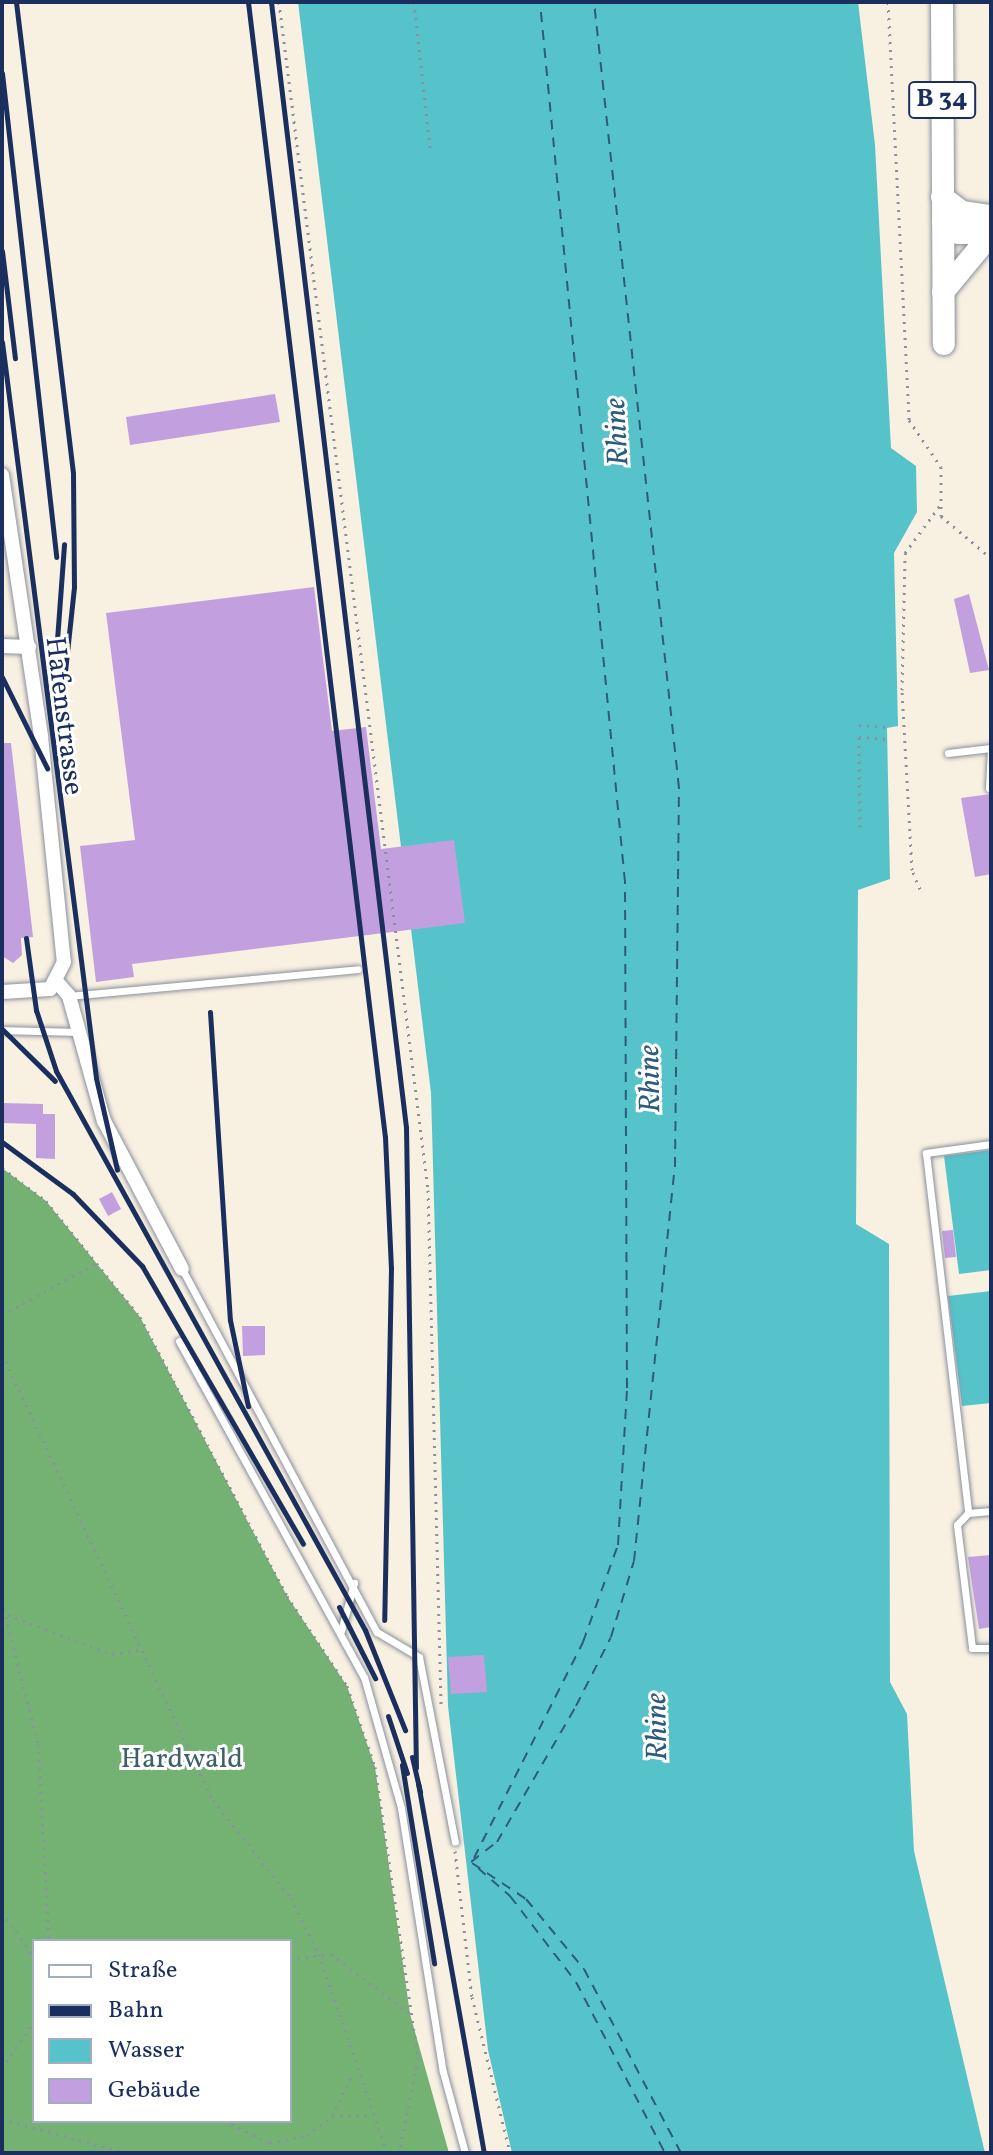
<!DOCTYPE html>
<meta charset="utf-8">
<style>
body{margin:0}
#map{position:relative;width:993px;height:2155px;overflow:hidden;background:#f8f0e0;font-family:Vollkorn,serif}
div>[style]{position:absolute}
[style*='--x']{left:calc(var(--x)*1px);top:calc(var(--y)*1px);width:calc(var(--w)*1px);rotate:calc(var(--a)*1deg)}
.forest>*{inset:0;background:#73b273}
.water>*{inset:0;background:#56c3ca}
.ferry>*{height:2px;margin-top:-1px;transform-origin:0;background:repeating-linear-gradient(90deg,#2d5b7e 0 10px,transparent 0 18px)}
.building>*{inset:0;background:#c2a0df}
.path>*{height:3px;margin-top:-1.5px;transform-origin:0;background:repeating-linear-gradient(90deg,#8a909f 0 2px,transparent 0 8px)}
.roads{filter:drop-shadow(0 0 2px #8a909f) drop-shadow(0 0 2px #8a909f)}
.lane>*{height:7px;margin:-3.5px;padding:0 3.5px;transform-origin:3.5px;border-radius:3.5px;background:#fff}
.street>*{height:14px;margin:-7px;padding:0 7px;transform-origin:7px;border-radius:7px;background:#fff}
.primary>*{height:22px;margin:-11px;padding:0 11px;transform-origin:11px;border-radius:11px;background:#fff}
.rail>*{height:5px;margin:-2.5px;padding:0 2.5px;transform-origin:2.5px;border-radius:2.5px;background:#1b2f5e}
span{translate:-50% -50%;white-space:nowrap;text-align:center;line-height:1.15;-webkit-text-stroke:6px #fff;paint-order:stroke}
.shield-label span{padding:2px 6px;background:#fff;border:2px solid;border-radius:6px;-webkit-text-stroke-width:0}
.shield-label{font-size:26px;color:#1b2f5e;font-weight:700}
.street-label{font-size:28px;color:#1b2f5e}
.park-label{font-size:28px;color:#3e5f6a}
.water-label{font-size:30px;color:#2d5b7e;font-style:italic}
.frame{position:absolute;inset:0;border:4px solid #1b2f5e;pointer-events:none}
.legend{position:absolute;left:32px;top:1939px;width:260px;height:184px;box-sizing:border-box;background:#fff;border:2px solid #a4acbf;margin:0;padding:10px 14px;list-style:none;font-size:24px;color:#1b2f5e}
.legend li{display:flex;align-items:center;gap:16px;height:40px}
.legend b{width:40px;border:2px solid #a4acbf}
</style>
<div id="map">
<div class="forest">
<i style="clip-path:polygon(evenodd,2px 1168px,46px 1201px,140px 1317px,287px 1596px,347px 1686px,375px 1767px,410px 2014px,449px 2153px,2px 2153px,2px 1168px,34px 1941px,290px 1941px,290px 2121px,34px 2121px,34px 1941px)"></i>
</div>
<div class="water">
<i style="clip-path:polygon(298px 2px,858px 2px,875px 145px,891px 448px,916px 466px,917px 512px,894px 553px,898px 726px,887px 728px,890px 879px,858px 890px,856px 1224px,889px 1244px,890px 1682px,907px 1714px,914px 1851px,985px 2153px,512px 2153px,488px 2050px,448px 1706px,431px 1093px)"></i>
<i style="clip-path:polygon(991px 1150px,991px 1270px,959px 1274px,944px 1156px)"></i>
<i style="clip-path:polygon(991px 1291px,991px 1403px,962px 1406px,948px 1296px)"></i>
</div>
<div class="ferry">
<i style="--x:474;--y:1858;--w:242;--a:-63.2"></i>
<i style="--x:583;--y:1642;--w:103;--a:-70.2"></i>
<i style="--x:618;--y:1545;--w:157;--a:-86.7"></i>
<i style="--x:627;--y:1388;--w:506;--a:-90.23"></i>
<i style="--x:625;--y:882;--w:884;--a:-95.52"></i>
<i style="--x:471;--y:1862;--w:33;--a:-38"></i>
<i style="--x:497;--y:1842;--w:157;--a:-59.8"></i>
<i style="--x:576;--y:1706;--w:77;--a:-63.1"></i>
<i style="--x:611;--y:1637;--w:79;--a:-73.2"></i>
<i style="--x:634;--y:1561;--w:396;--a:-84.1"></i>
<i style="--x:675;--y:1167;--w:379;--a:-89.4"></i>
<i style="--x:679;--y:788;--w:791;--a:-96.17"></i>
<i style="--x:472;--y:1863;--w:65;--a:33.7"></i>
<i style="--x:526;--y:1899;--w:91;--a:50.4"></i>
<i style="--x:584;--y:1969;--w:208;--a:62.2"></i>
<i style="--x:478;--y:1868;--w:43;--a:41.2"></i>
<i style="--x:510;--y:1896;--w:108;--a:52.5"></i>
<i style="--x:576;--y:1982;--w:193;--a:62.5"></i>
</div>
<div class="building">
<i style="clip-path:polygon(275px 394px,280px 422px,130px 445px,126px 417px)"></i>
<i style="clip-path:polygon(314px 587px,332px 731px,366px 727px,381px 849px,454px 840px,465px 923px,132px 964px,134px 977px,96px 982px,80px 846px,135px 840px,106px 613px)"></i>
<i style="clip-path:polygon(969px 594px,989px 670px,970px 673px,954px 599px)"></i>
<i style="clip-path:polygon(2px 743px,11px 743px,33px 937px,21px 938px,22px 955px,13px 963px,2px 956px)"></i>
<i style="clip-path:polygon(991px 794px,991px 874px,975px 877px,961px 798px)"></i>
<i style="clip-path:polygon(2px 1103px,43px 1104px,43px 1114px,55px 1114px,55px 1159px,36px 1158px,36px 1124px,2px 1123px)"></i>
<i style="clip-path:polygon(112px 1192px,121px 1209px,108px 1216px,99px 1199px)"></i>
<i style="clip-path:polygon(953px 1230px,956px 1257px,945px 1258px,942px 1231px)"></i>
<i style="clip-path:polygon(242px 1326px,265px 1326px,265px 1355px,243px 1356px)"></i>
<i style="clip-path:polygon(991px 1555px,991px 1627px,979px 1629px,968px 1557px)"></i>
<i style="clip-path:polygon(484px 1655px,487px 1692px,451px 1694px,448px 1657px)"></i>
</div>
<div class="path">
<i style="--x:279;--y:2;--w:1197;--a:82.85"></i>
<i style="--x:428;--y:1190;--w:514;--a:88.55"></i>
<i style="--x:414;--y:2;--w:147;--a:83.7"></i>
<i style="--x:888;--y:2;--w:419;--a:87.1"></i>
<i style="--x:909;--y:420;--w:57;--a:55.8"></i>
<i style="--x:941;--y:467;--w:49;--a:90"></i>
<i style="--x:941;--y:516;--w:65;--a:40"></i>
<i style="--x:859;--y:725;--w:28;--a:4"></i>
<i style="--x:860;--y:827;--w:90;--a:-90.6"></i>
<i style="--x:859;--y:737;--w:28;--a:4"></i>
<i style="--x:920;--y:889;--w:21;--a:-113"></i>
<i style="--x:912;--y:870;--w:180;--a:-93.2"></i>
<i style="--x:902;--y:690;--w:137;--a:-88.7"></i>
<i style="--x:905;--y:553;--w:61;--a:-53.7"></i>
<i style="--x:2;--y:1168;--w:55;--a:36.9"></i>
<i style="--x:46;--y:1201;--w:149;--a:51"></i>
<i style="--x:140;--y:1317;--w:315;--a:62.2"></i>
<i style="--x:287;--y:1596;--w:108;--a:56.3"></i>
<i style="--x:347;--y:1686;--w:86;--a:70.9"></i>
<i style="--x:375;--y:1767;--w:294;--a:81.6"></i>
<i style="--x:418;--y:2058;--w:97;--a:101.3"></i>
<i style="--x:2;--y:1315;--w:110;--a:-28.9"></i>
<i style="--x:2;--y:1354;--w:493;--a:64.7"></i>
<i style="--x:213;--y:1800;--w:125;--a:51.5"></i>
<i style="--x:291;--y:1898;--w:63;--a:63.4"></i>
<i style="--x:319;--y:1954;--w:210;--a:71.1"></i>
<i style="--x:2;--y:1601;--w:147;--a:75.9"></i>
<i style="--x:38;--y:1744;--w:197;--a:86.8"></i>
<i style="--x:8;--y:1615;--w:111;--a:20.6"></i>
<i style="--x:112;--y:1654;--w:28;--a:-8"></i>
<i style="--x:455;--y:1851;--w:147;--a:83.4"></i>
<i style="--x:472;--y:1997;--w:161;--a:76.3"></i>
<i style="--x:2;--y:1912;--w:55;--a:54.6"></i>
<i style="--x:290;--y:1959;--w:41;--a:-7"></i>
<i style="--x:331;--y:1954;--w:99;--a:37.2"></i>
<i style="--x:2;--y:2068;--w:56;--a:-55.2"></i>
<i style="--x:332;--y:2116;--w:48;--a:-64"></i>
<i style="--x:2;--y:2119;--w:129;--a:15.3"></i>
<i style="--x:224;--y:2121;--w:51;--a:25.6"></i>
<i style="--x:270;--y:2143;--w:38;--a:-12"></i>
<i style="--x:307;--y:2135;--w:31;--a:-37"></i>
<i style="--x:332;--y:2116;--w:38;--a:0"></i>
</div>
<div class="roads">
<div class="lane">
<i style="--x:948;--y:753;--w:43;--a:-6.6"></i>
<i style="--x:989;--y:788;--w:38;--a:-87"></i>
<i style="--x:69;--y:996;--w:290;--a:-5.3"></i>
<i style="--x:2;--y:1030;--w:74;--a:1.5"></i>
<i style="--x:991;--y:1144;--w:66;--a:172.1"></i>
<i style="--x:926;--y:1153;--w:362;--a:83.3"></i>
<i style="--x:968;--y:1513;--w:16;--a:133"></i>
<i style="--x:957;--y:1525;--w:124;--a:83"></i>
<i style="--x:972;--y:1648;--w:19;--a:0"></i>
<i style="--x:182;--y:1269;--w:412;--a:61.8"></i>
<i style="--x:377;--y:1632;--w:49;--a:30.8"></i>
<i style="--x:419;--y:1657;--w:188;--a:79"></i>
<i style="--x:179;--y:1341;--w:384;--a:61.2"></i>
<i style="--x:364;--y:1677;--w:136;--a:74.2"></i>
<i style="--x:401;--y:1808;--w:267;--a:81"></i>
<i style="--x:443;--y:2072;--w:84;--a:74.8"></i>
<i style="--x:968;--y:1513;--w:23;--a:-5"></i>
<i style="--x:341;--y:1631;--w:50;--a:-74.8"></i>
</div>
<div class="street">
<i style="--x:2;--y:475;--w:265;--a:81.5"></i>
<i style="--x:41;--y:737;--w:226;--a:84.2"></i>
<i style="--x:64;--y:962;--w:30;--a:117"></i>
<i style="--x:50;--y:989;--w:48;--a:176.4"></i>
<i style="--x:2;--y:646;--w:27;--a:2"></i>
<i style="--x:57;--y:982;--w:18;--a:49"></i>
<i style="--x:69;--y:996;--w:130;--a:74.4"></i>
<i style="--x:104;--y:1121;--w:167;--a:62.2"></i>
</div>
<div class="primary">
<i style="--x:942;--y:2;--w:342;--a:89.7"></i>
<i style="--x:942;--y:197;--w:25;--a:37"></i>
<i style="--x:962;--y:212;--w:29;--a:8"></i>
<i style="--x:943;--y:222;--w:19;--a:35"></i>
<i style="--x:959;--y:233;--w:32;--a:0"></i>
<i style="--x:943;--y:292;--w:75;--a:-50.4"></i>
</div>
</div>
<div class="rail">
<i style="--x:16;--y:2;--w:475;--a:83.1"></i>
<i style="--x:73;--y:474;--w:113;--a:89.5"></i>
<i style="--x:74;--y:587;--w:150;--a:96.1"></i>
<i style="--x:248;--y:2;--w:1143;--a:83.12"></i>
<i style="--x:385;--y:1137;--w:131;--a:87.4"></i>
<i style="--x:391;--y:1268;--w:352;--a:91.1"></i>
<i style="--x:271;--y:2;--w:1133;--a:83.16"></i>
<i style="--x:406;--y:1127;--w:641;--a:89.11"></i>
<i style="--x:2;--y:73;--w:487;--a:83.6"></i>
<i style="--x:2;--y:251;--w:108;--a:83.1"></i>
<i style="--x:2;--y:342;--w:742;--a:82.72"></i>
<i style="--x:96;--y:1078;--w:94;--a:77.1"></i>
<i style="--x:57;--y:640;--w:96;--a:-85.8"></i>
<i style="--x:2;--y:677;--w:102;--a:63.7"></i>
<i style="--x:26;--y:938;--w:73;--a:82.1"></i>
<i style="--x:36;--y:1010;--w:64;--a:71.8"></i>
<i style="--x:56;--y:1071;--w:639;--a:61.07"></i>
<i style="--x:365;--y:1630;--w:108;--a:68.2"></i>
<i style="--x:210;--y:1012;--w:309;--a:86.3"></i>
<i style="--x:230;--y:1320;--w:88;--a:78.2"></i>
<i style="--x:2;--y:1029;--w:74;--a:44.5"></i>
<i style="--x:2;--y:1142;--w:88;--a:36.2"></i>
<i style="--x:73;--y:1194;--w:100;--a:46.2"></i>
<i style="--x:142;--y:1266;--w:321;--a:59.9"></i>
<i style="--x:339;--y:1607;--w:80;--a:63.1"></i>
<i style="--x:388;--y:1716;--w:60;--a:71.6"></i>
<i style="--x:412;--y:1757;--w:36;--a:77"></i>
<i style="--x:402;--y:1765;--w:201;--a:80.8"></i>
<i style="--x:418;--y:1783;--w:376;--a:79.9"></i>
</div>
<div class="shield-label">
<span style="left:942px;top:100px">B 34</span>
</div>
<div class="street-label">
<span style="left:63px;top:716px;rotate:83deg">Hafenstrasse</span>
</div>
<div class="park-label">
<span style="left:182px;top:1760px">Hardwald</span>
</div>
<div class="water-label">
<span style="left:618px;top:432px;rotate:-93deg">Rhine</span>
<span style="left:651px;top:1079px;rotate:-91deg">Rhine</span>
<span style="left:658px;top:1727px;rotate:-91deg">Rhine</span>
</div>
<div class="frame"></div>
<ul class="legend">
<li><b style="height:10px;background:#fff"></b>Straße</li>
<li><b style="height:10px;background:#1b2f5e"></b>Bahn</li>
<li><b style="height:22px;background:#56c3ca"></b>Wasser</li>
<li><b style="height:22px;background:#c2a0df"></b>Gebäude</li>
</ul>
</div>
